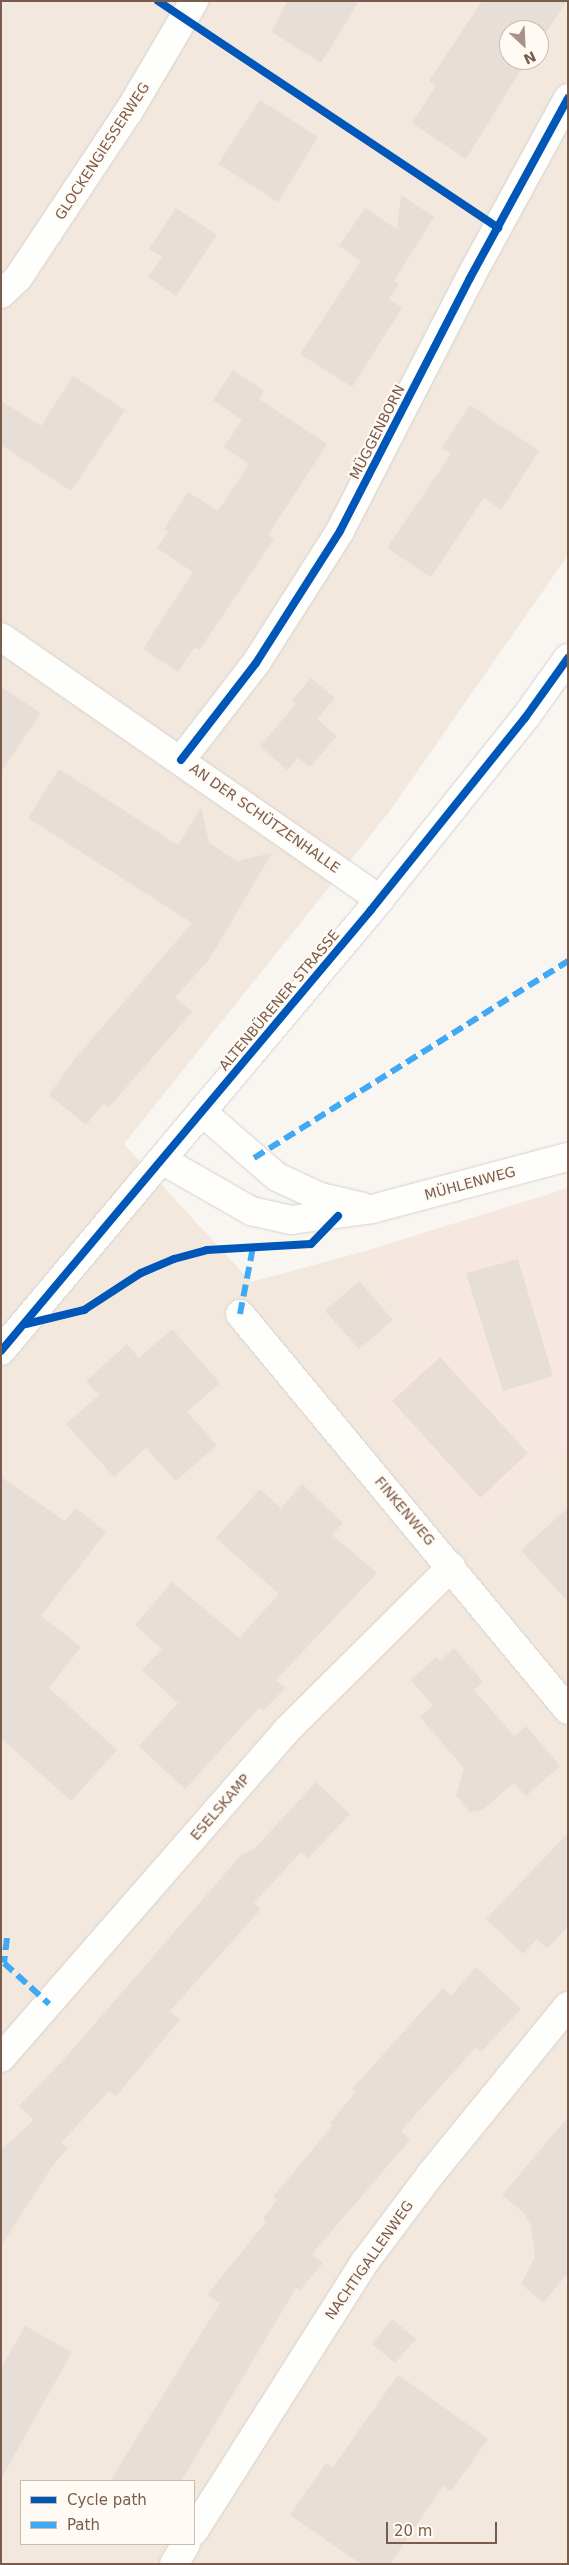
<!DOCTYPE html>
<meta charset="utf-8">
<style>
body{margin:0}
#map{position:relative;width:569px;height:2565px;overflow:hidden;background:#f9f5f0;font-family:"DejaVu Sans",sans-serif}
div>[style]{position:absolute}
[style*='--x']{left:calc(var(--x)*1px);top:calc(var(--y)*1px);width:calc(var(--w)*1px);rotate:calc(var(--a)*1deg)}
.residential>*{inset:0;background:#f2e8de}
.commercial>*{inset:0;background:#f6e8e1}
.building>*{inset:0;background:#e6ded7}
.roads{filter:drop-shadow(0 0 1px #d7d1cb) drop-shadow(0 0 1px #d7d1cb)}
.street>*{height:28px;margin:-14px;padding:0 14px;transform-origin:14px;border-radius:14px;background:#fefefd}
.secondary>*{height:28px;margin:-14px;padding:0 14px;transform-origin:14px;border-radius:14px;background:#fefefd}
.quiet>*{height:6px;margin-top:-3px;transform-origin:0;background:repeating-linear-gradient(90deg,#3fa9f5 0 12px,transparent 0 18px)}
.cycleway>*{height:8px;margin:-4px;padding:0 4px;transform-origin:4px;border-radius:4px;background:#0057b8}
span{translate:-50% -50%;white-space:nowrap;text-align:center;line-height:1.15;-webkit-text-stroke:4px #fffaf3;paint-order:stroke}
.street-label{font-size:14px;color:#7a5c4d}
.frame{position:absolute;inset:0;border:2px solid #7a5c4d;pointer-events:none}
.legend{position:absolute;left:20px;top:2480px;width:175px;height:65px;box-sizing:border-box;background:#fffaf3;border:1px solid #cabbb1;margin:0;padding:6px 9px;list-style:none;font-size:15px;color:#7a5c4d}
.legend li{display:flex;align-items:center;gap:10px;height:25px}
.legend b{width:25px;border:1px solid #cabbb1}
.north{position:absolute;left:499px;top:20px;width:50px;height:50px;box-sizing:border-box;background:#fffaf3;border:1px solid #cabbb1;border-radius:50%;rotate:155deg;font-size:14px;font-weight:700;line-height:20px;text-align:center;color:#7a5c4d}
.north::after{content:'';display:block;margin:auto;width:18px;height:22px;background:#a69286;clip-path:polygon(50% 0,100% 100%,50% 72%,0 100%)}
.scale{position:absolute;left:386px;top:2522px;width:111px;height:22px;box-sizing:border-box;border:2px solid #7a5c4d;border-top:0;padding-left:6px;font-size:15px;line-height:18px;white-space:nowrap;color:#7a5c4d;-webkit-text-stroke:4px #fffaf3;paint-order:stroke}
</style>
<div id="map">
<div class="residential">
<i style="clip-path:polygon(evenodd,1px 1px,568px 1px,568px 555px,389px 812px,124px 1144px,251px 1282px,362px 1252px,437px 1344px,470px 1535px,568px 1447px,568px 2564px,1px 2564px,1px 1px,509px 30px,539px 30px,539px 60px,509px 60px,509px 30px,1px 1px,21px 2481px,194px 2481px,194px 2544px,21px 2544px,21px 2481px)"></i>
</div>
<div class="commercial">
<i style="clip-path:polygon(568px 1188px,568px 1447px,470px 1535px,364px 1410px,437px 1344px,362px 1252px)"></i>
</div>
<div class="building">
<i style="clip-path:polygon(287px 1px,359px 1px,321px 63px,272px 32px)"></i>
<i style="clip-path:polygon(482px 1px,567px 1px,539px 43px,539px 30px,509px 30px,509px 60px,527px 60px,466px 159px,412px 123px,436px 86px,429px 81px)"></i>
<i style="clip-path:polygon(260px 100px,318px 137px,278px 202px,218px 164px)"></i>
<i style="clip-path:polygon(401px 195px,434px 217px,394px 281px,399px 284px,389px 299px,402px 308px,352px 387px,300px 354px,361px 261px,339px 246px,365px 208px,397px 229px)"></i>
<i style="clip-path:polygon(176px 208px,217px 235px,176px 296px,148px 277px,162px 257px,149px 249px)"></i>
<i style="clip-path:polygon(233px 370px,264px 391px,259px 399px,327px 444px,268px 535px,274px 539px,200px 649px,194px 648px,178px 672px,143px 649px,193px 572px,157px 548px,168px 532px,164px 529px,188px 492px,218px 511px,249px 464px,224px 447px,242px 420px,213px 400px)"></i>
<i style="clip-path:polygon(73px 376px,125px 410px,71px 491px,1px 445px,1px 401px,41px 426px)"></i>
<i style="clip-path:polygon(470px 405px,539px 451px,501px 510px,484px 497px,431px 577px,387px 548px,451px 454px,442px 448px)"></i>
<i style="clip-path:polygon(311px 678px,335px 698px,317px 719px,337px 736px,310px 767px,298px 758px,287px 770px,260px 746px,296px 704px,292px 700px)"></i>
<i style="clip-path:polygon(1px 687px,41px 713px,1px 772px)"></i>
<i style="clip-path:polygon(59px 769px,178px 845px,201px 808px,209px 843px,237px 861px,272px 853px,208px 961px,175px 997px,192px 1012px,109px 1107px,104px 1103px,86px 1125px,49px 1095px,74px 1060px,192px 923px,28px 818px)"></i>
<i style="clip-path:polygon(518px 1259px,553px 1376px,503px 1391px,466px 1273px)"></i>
<i style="clip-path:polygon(359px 1281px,393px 1320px,359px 1349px,325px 1311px)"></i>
<i style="clip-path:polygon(172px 1329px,220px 1383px,187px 1412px,217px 1445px,176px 1481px,146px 1448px,114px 1477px,66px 1424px,99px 1395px,86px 1381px,127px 1344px,139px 1358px)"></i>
<i style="clip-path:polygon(440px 1357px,528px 1453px,480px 1498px,392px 1401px)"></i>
<i style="clip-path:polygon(1px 1477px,65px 1521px,76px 1508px,106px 1532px,41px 1616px,81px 1647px,49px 1688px,117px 1750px,71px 1801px,1px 1738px)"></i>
<i style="clip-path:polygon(302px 1484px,343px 1523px,332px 1535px,377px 1573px,276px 1680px,285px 1688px,263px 1711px,260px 1707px,185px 1789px,139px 1746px,178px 1703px,142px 1670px,162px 1649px,135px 1625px,172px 1582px,239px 1638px,279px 1594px,216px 1538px,260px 1489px,281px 1508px)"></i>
<i style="clip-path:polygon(568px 1508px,568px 1602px,521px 1550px)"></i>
<i style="clip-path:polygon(454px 1648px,483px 1682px,474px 1690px,514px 1736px,526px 1726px,560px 1766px,526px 1796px,514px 1783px,482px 1810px,470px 1812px,456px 1796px,464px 1768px,420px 1717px,433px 1706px,411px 1680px,436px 1657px,440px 1661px)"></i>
<i style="clip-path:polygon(316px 1782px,350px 1814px,308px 1858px,301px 1852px,254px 1903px,261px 1909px,170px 2011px,180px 2020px,116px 2096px,109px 2091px,61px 2143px,68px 2148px,53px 2165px,1px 2246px,1px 2150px,34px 2120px,19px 2106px,65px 2058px,242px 1854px,254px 1849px)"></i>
<i style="clip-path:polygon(568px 1833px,568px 1926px,547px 1949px,537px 1939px,523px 1954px,486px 1919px)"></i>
<i style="clip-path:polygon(476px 1967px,521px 2009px,481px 2052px,476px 2047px,401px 2131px,410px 2140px,312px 2254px,323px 2263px,300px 2290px,296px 2288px,181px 2481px,110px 2481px,220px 2303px,207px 2295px,266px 2222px,263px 2218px,277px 2200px,273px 2197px,333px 2125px,330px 2123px,356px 2092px,352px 2089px,443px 1988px,451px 1996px)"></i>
<i style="clip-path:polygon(568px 2117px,568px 2273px,543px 2303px,521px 2284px,535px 2257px,531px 2226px,524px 2213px,502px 2195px)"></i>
<i style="clip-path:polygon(392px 2319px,416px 2339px,395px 2363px,372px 2344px)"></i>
<i style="clip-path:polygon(25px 2326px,72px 2352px,1px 2479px,1px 2368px)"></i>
<i style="clip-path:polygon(398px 2375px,488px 2439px,451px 2491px,443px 2486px,390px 2564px,361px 2564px,290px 2515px,326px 2463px,333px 2467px)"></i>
</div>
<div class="roads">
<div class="street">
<i style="--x:1;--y:294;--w:23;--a:-43"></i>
<i style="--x:18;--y:278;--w:201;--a:-56.4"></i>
<i style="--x:129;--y:111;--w:128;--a:-59.4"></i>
<i style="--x:1;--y:637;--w:461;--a:34.7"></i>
<i style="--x:181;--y:760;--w:123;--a:-52.3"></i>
<i style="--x:256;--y:663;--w:156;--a:-57.5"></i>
<i style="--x:340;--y:531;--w:284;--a:-62.8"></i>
<i style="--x:470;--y:278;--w:205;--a:-61.4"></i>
<i style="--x:202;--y:1112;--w:99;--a:40.9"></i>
<i style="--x:277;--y:1177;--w:47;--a:24.9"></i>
<i style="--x:320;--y:1197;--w:44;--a:13.1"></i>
<i style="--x:162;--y:1160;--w:103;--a:29.8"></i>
<i style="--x:251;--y:1211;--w:41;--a:12.7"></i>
<i style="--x:291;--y:1220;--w:82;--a:-7.7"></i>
<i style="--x:372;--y:1209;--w:203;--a:-14.9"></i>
<i style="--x:240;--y:1314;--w:514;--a:50.37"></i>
<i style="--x:1;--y:2058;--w:434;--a:-48.9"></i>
<i style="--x:286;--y:1731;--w:233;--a:-44.8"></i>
<i style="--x:194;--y:2531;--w:317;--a:-57.6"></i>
<i style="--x:364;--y:2263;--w:110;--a:-53.1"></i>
<i style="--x:430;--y:2175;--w:218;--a:-50.8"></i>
<i style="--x:174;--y:2564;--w:23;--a:-59"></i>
</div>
<div class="secondary">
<i style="--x:1;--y:1351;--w:576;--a:-50"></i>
<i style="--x:371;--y:910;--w:246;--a:-51.3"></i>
<i style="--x:525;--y:718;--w:74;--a:-54.4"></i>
</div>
</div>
<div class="quiet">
<i style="--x:254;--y:1158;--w:371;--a:-32.1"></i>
<i style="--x:240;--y:1314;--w:68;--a:-79"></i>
<i style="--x:7;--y:1938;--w:25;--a:97"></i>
<i style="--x:4;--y:1963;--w:61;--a:42.3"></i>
</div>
<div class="cycleway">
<i style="--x:158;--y:1;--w:409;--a:33.7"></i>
<i style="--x:181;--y:760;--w:123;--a:-52.3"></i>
<i style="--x:256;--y:663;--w:156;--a:-57.5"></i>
<i style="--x:340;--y:531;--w:284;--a:-62.8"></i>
<i style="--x:470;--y:278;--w:205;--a:-61.4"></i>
<i style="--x:26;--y:1324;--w:60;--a:-13.6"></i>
<i style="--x:84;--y:1310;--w:68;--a:-33"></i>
<i style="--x:141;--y:1273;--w:36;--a:-23"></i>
<i style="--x:174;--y:1259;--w:34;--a:-15"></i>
<i style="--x:207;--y:1250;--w:104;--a:-3.3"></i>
<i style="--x:311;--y:1244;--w:39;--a:-46"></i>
<i style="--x:1;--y:1351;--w:576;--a:-50"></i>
<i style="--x:371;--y:910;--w:246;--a:-51.3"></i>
<i style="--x:525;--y:718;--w:74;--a:-54.4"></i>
</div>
<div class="street-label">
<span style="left:102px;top:151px;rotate:-57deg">GLOCKENGIESSERWEG</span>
<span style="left:377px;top:432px;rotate:-63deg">MÜGGENBORN</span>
<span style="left:265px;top:818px;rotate:35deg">AN DER SCHÜTZENHALLE</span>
<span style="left:279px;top:1000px;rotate:-50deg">ALTENBÜRENER STRASSE</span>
<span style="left:470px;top:1183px;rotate:-15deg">MÜHLENWEG</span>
<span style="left:405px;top:1511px;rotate:50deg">FINKENWEG</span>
<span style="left:220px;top:1807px;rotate:-49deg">ESELSKAMP</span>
<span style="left:369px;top:2260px;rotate:-55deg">NACHTIGALLENWEG</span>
</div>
<div class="frame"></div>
<ul class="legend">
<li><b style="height:6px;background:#0057b8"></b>Cycle path</li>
<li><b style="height:6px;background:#3fa9f5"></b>Path</li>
</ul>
<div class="north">N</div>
<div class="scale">20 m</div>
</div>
